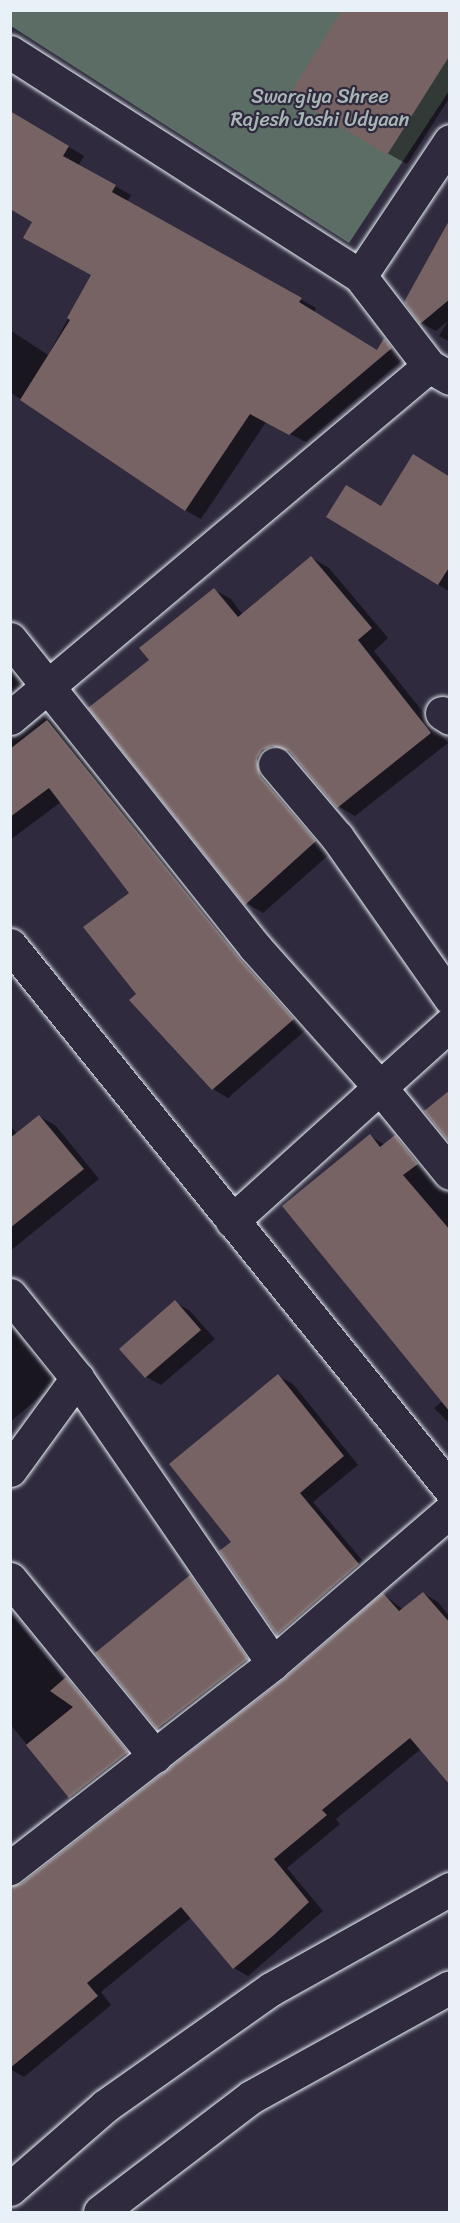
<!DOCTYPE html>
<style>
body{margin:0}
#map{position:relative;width:460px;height:2223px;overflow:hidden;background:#2f2a3d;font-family:Sriracha,sans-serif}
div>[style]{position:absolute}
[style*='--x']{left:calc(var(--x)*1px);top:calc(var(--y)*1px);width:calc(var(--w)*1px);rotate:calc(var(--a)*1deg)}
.green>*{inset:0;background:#5c6d65}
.shadow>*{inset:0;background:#0007}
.building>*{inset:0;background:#776364}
.roads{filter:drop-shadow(0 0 2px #e8f1f8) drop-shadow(0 0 2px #e8f1f8)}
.minor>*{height:33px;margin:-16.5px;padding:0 16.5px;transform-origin:16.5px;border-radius:16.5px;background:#2f2a3d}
.tertiary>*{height:33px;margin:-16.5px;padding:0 16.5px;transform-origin:16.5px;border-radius:16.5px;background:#2f2a3d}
span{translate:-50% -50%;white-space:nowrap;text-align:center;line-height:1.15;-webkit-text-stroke:4.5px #2f2a3d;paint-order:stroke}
.park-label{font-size:20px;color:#a9b6b6}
.frame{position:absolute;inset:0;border:12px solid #e8f1f8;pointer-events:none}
</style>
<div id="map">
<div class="green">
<i style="clip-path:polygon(10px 11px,449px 11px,449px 91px,349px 243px,11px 26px)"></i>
</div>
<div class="shadow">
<i style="clip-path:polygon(450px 10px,450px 97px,407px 164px,387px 153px)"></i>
<i style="clip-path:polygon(21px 118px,84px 156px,78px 166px,131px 195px,127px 202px,316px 308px,314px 312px,378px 352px,385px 340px,406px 357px,306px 442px,266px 422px,201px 519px,185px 510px,10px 392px,10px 330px,48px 355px,92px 275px,34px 222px)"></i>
<i style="clip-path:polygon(450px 246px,450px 342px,439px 336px,448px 321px,436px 331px,421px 323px)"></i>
<i style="clip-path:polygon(450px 478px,450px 592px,329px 516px,381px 508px)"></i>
<i style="clip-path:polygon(312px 558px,329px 568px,388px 638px,374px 651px,448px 743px,355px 816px,338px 806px,295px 756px,280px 760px,332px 852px,263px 913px,246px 903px,151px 661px,214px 590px,231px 599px,243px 615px)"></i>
<i style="clip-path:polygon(10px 659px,26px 680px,10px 720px)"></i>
<i style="clip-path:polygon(43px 717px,60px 726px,231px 942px,131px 893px,61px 802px,10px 840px,10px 729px,14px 738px)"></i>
<i style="clip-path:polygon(237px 956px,252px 965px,308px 1028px,228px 1098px,213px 1089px,153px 1024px)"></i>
<i style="clip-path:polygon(39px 1116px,56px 1126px,99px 1179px,10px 1251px,10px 1125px,17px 1134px)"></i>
<i style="clip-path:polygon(370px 1136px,385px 1145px,395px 1137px,410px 1146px,450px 1191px,450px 1424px,434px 1408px,443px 1401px)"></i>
<i style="clip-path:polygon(175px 1302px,190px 1311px,215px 1339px,161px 1385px,146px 1377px)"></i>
<i style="clip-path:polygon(10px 1315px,61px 1379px,10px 1422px)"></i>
<i style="clip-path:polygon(278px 1376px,293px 1384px,358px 1465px,313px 1502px,373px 1573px,292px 1643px,278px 1634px,233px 1542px)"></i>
<i style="clip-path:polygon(190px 1577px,205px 1586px,262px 1668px,173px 1737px,158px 1728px,97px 1654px)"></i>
<i style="clip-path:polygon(423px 1593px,438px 1602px,450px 1617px,450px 1783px,421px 1749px,336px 1819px,340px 1824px,287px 1868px,323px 1911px,248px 1976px,234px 1968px,192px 1917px,101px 1992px,111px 2005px,24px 2077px,10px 2069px,10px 1914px,16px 1886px,285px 1679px,384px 1595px,404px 1610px)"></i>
<i style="clip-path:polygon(10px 1613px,65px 1680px,83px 1689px,144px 1762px,87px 1806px,70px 1797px,10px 1724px)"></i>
</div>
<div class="building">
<i style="clip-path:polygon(342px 10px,450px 10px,450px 55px,387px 155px,289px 95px)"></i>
<i style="clip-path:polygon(10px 111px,69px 146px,63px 156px,116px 185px,112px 192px,302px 298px,299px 302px,377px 350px,384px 338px,392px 348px,289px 435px,250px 414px,185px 511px,20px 400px,70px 320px,67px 318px,91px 275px,23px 238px,32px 222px,10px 209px)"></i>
<i style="clip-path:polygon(450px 219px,450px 299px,420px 324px,404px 302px)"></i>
<i style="clip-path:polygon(413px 454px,450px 477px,450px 566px,438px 585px,326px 517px,346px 485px,381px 506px)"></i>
<i style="clip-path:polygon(311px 556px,372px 628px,358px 640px,431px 733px,337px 808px,289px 751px,272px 746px,262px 750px,257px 758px,260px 776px,316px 841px,245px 905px,88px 708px,149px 660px,139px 648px,214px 588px,238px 617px)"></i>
<i style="clip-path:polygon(47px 720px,240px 959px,294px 1019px,212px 1090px,129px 1000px,136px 994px,83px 927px,129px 893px,49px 788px,10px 817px,10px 749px)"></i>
<i style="clip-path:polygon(450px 1090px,450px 1141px,449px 1142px,424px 1111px)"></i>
<i style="clip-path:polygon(39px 1115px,84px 1169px,10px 1228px,10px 1138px)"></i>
<i style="clip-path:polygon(370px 1134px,380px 1147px,395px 1135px,418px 1164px,403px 1175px,450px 1230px,450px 1412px,282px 1206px)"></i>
<i style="clip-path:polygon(175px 1300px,201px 1330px,145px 1378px,119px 1349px)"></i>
<i style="clip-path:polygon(278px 1374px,344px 1456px,300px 1493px,359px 1564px,277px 1635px,219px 1551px,231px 1542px,169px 1464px)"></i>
<i style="clip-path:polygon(190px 1575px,248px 1659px,157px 1729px,95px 1653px)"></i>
<i style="clip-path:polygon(423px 1592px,450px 1623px,450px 1785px,410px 1738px,322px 1810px,327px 1815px,274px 1859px,309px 1902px,274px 1935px,233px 1969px,181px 1907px,87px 1983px,98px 1996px,10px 2068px,10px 1887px,22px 1883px,285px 1678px,383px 1593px,399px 1611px)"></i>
<i style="clip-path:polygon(66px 1677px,128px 1752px,69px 1798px,26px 1745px,73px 1707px,50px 1691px)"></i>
</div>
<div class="roads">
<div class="minor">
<i style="--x:10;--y:52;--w:416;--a:32.6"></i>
<i style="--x:360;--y:276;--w:113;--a:52.5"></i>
<i style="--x:429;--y:366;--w:24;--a:30"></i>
<i style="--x:360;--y:276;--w:162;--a:-56.3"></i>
<i style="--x:10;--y:639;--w:394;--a:51.5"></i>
<i style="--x:255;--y:947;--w:186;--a:48.3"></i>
<i style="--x:379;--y:1086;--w:112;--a:50.8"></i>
<i style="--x:442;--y:713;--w:9;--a:32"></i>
<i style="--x:10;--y:718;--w:547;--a:-40.03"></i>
<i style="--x:275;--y:764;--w:96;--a:49.7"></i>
<i style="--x:337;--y:837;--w:197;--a:54.9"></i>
<i style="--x:232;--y:1221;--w:294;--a:-42.1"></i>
<i style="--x:10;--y:1295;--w:107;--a:51.1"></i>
<i style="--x:77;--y:1378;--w:346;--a:55.5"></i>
<i style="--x:10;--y:1470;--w:114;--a:-53.9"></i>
<i style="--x:10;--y:1579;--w:229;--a:50.7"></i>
<i style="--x:10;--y:1868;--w:333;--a:-37.9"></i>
<i style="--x:273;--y:1663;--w:233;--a:-40.7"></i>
</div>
<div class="tertiary">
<i style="--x:10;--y:945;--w:700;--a:51.03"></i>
<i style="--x:10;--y:2189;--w:126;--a:-41.1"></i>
<i style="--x:105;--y:2106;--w:203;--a:-35.2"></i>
<i style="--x:271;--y:1989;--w:205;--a:-29.2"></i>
<i style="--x:100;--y:2212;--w:190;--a:-37.3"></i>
<i style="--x:251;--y:2097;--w:227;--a:-28.9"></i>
</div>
</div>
<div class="park-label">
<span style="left:320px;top:108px">Swargiya Shree<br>Rajesh Joshi Udyaan</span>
</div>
<div class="frame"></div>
</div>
